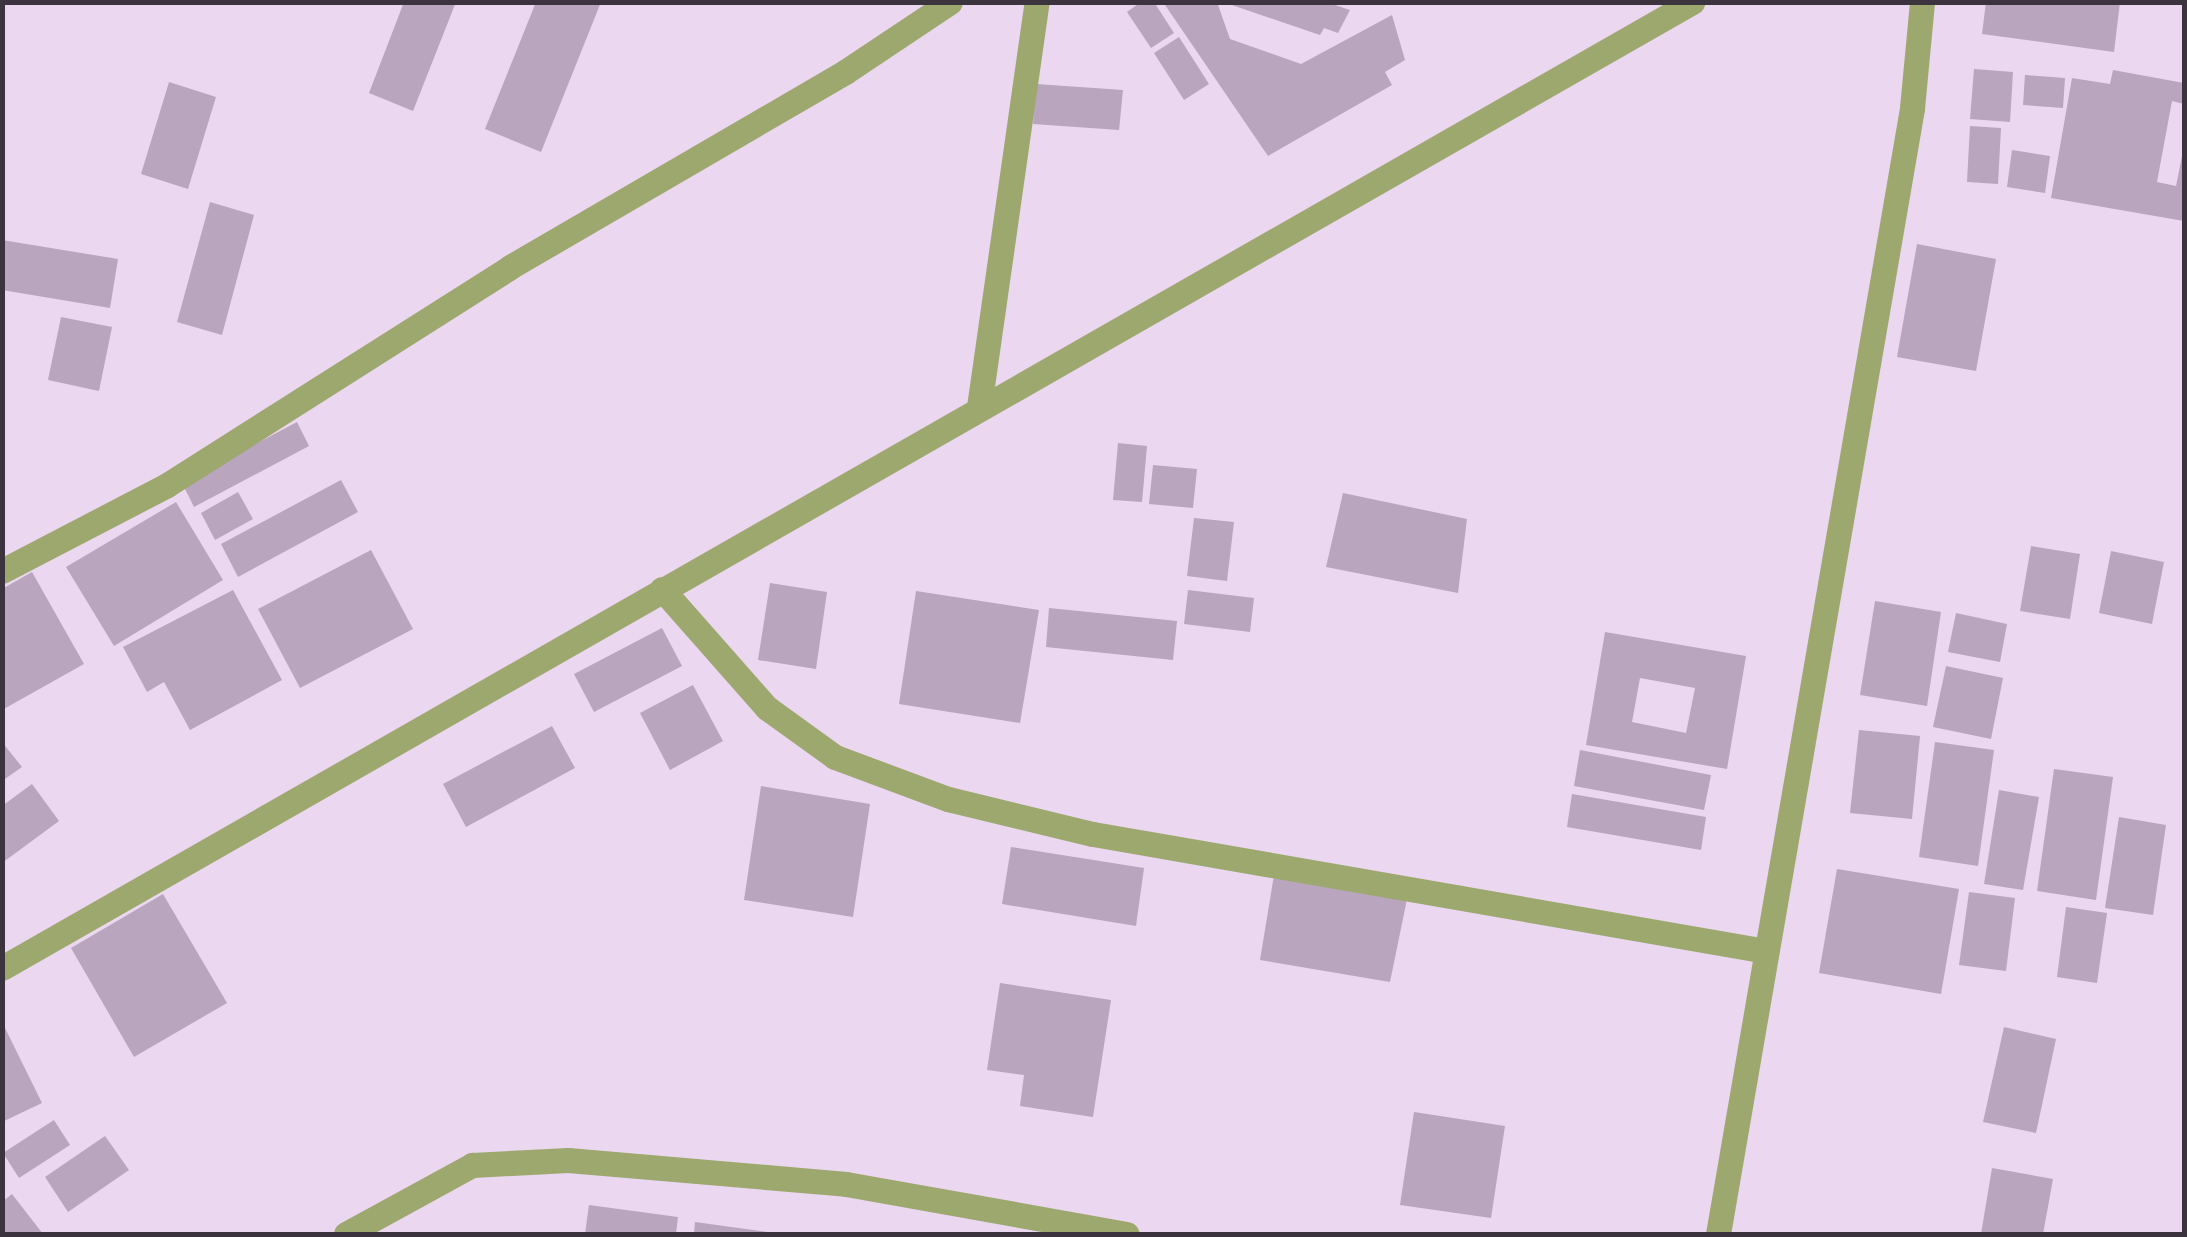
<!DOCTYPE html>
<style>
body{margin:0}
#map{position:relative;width:2187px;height:1237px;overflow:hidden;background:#ebd7f0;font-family:"Work Sans",sans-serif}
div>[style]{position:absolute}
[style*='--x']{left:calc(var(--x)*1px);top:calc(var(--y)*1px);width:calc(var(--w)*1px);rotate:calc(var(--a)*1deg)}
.building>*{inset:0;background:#b9a5bd}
.minor>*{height:25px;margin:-12.5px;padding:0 12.5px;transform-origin:12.5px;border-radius:12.5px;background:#9da86e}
span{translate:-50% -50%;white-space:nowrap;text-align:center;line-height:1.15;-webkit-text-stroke:10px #fff;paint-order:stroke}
.frame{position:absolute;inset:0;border:5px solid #3b333d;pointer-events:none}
</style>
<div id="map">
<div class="building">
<i style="clip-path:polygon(404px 2px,456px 2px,413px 111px,369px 93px)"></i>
<i style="clip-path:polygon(536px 2px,601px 2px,541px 152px,485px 129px)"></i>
<i style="clip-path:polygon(1141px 2px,1154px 2px,1174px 33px,1151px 48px,1127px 12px)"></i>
<i style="clip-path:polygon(1163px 2px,1217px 2px,1230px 39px,1301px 64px,1392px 15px,1405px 60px,1385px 72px,1392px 85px,1268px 156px)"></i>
<i style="clip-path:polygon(1223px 2px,1326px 2px,1350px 10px,1338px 33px,1324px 28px,1320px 35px)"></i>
<i style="clip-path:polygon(1986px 2px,2120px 2px,2114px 52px,1982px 34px)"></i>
<i style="clip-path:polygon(1179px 37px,1209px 84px,1184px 100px,1154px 53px)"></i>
<i style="clip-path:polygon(1974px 69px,2013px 72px,2010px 122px,1970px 119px)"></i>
<i style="clip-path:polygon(2113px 70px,2184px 83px,2184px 104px,2172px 101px,2157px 182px,2176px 186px,2184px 146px,2184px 221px,2051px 198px,2072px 78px,2110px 84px)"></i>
<i style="clip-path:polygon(2025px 75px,2065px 78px,2063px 108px,2023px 105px)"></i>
<i style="clip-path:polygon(169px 82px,216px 97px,188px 189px,141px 174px)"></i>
<i style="clip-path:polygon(1036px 84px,1123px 90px,1119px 130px,1033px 124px)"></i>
<i style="clip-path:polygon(1970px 126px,2001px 128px,1998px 184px,1967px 182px)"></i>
<i style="clip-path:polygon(2012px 150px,2050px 156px,2045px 193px,2007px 187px)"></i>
<i style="clip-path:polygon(210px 202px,254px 215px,222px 335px,177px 322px)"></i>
<i style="clip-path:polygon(2px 240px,118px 259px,110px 308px,2px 290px)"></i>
<i style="clip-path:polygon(1917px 244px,1996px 259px,1976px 371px,1897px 357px)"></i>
<i style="clip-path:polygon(61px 317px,112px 327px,99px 391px,48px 380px)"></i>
<i style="clip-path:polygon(297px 422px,309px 446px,194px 507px,182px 483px)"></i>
<i style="clip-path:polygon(1118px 443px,1147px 446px,1142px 502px,1113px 500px)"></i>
<i style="clip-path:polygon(1153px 465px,1197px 469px,1193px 508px,1149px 504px)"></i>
<i style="clip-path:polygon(341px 480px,358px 512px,238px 577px,221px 544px)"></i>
<i style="clip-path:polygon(238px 492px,253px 519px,215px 540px,201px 513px)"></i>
<i style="clip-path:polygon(1343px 493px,1467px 519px,1458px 593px,1326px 567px)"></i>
<i style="clip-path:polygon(176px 502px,223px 580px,114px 646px,66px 567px)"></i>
<i style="clip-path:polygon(1194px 518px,1234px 522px,1227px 581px,1187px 576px)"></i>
<i style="clip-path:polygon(2031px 546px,2080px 554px,2070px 619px,2020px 611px)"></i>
<i style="clip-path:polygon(371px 550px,413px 629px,300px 688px,258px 609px)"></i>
<i style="clip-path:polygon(2111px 551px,2164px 562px,2152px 624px,2099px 613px)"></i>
<i style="clip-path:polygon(32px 572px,84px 664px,2px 710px,2px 589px)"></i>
<i style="clip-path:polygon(770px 583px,827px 592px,816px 669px,758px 660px)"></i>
<i style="clip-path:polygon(233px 590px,282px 680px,190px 730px,164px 682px,147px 692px,123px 647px)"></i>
<i style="clip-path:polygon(1188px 590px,1254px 598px,1250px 632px,1184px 624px)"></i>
<i style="clip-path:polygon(916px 591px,1039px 610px,1020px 723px,899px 704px)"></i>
<i style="clip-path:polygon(1875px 601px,1941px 612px,1927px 706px,1860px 695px)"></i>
<i style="clip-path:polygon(1049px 608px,1177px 621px,1173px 660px,1046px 647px)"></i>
<i style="clip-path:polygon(1956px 613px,2007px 624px,2000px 662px,1948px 652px)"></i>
<i style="clip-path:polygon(662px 628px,682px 666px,594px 712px,574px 674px)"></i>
<i style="clip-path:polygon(evenodd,1605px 632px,1746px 656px,1727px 769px,1586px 745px,1605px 632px,1640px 678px,1695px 688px,1686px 733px,1632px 722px,1640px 678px)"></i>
<i style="clip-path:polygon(1946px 666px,2003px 678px,1991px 739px,1933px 727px)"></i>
<i style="clip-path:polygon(693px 685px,723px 741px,670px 770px,640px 713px)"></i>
<i style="clip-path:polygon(552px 726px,575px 768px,466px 827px,443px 784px)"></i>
<i style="clip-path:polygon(1859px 730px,1920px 736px,1912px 819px,1850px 813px)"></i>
<i style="clip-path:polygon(2px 742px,22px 767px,2px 781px)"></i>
<i style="clip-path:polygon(1935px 742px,1994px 750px,1978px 866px,1919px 857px)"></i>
<i style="clip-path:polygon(1580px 750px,1711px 775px,1704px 810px,1574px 786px)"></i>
<i style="clip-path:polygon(2054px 769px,2113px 777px,2096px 900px,2037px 891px)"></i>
<i style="clip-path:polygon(32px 784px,59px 821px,2px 863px,2px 806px)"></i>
<i style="clip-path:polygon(761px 786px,870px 804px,853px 917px,744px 900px)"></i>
<i style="clip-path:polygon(1999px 790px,2039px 797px,2023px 890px,1984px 884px)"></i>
<i style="clip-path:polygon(1572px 794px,1706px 817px,1701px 850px,1567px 827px)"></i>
<i style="clip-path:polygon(2119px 817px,2166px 825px,2153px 915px,2105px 908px)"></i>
<i style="clip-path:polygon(1011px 847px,1144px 868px,1136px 926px,1002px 904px)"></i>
<i style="clip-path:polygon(1837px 869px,1959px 889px,1941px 994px,1819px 973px)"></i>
<i style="clip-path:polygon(1274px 875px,1407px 899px,1390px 982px,1260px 960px)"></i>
<i style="clip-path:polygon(1969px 892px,2015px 898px,2006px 971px,1959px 965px)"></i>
<i style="clip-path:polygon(163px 894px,227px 1003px,134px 1057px,71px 948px)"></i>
<i style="clip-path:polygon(2066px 907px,2107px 913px,2097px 983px,2057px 977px)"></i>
<i style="clip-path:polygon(1000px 983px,1111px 1000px,1093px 1117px,1020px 1106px,1024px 1075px,987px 1070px)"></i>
<i style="clip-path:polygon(2004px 1027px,2056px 1039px,2036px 1133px,1983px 1122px)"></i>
<i style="clip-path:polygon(5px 1028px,42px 1103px,2px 1122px,2px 1029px)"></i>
<i style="clip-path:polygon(1414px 1112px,1505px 1126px,1491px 1218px,1400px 1205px)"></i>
<i style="clip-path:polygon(54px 1120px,70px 1145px,19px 1178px,3px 1153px)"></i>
<i style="clip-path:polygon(105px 1136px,129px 1170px,68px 1212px,45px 1177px)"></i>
<i style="clip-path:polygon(1992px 1168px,2053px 1179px,2043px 1234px,1981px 1234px)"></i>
<i style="clip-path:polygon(12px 1194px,43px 1234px,2px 1234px,2px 1202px)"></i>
<i style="clip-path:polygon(589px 1205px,678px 1217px,676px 1234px,585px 1234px)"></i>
<i style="clip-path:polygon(695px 1222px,768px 1232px,768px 1234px,694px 1234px)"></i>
</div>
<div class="minor">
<i style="--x:979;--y:407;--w:409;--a:-81.9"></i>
<i style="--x:2;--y:571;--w:186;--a:-27.5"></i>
<i style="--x:167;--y:485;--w:406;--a:-32.4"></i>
<i style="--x:510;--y:267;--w:388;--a:-30.2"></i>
<i style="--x:845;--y:72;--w:126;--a:-33.7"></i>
<i style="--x:662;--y:589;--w:159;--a:48.6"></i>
<i style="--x:767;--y:708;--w:84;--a:35.8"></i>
<i style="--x:835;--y:757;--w:121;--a:20.4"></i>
<i style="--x:948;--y:799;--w:149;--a:13.6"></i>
<i style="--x:1093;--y:834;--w:683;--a:9.86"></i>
<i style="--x:2;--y:968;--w:1947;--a:-29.75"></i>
<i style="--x:346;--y:1234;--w:144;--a:-28.7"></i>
<i style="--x:472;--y:1165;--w:96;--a:-3"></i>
<i style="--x:568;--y:1160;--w:279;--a:4.9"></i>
<i style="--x:846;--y:1184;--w:285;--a:10.1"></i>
<i style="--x:1718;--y:1234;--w:1143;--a:-80.22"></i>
<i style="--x:1912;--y:108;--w:106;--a:-84.6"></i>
</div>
<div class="frame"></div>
</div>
